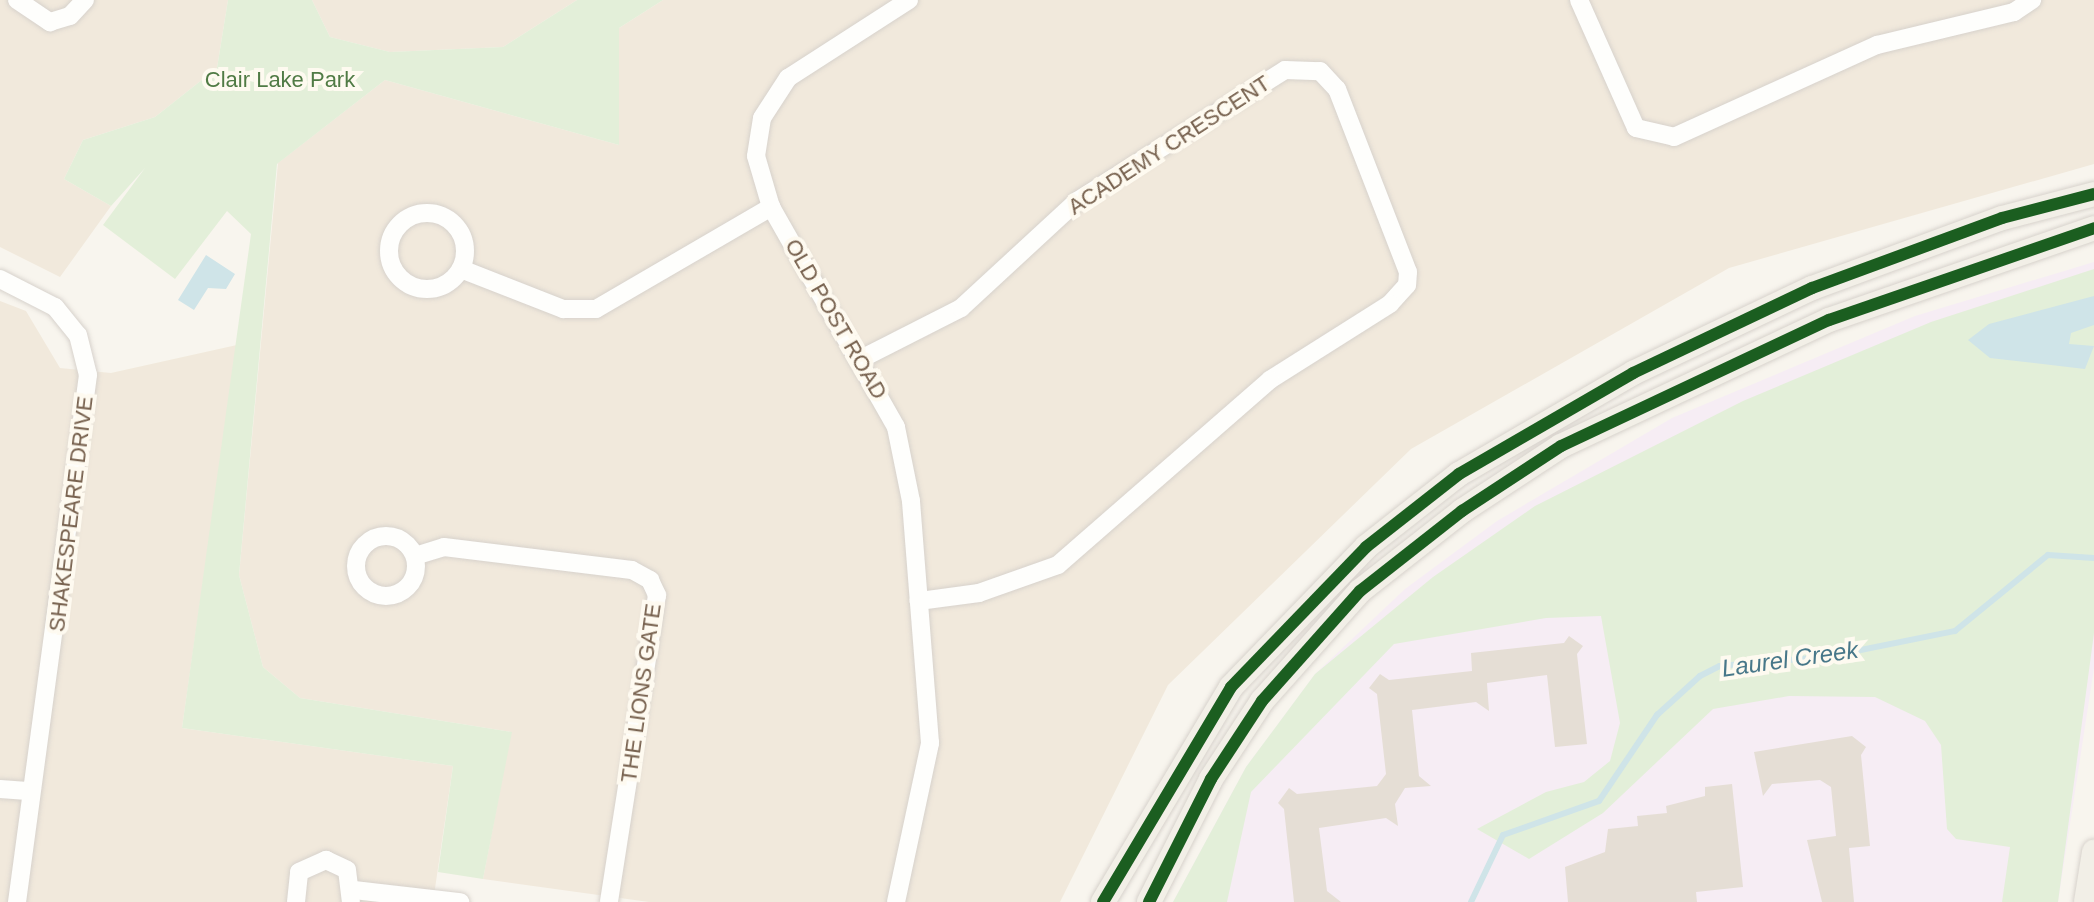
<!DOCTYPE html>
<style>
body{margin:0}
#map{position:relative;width:2094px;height:902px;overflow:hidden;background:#f8f5ee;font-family:Helvetica,sans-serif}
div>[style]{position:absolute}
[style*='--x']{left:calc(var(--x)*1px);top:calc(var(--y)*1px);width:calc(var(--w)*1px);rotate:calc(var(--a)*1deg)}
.residential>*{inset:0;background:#f1e9dc}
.education>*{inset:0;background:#f6edf4}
.green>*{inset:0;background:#e3efd9}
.water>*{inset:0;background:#cfe4e8}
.stream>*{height:6px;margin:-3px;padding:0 3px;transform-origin:3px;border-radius:3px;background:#cfe4e8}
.building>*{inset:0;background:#e5ded5}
.roads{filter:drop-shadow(0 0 2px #d7d2cc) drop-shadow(0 0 2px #d7d2cc)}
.minor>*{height:18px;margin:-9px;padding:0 9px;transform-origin:9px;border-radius:9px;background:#fefefc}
.minor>.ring{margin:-9px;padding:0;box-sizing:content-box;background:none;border:18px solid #fefefc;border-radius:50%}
.major>*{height:24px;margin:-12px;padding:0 12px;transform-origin:12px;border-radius:12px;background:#f2efe7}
.cycleway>*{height:12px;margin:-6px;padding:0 6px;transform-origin:6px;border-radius:6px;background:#1b5e20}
span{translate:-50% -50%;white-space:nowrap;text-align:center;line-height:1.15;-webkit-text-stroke:8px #fefaf0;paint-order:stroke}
.park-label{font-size:22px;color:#507b45}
.street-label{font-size:22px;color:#76604d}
.water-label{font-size:24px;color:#477789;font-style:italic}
</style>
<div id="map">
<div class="residential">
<i style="clip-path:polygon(0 0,228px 0,217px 68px,155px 117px,83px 140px,64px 179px,111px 206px,60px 277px,0 247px)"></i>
<i style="clip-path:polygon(312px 0,577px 0,503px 47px,390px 52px,330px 37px)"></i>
<i style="clip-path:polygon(663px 0,2094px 0,2094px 164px,1729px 268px,1411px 449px,1168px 685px,1060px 902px,649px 902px,483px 879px,511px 732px,300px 698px,263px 667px,239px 575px,278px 163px,385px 80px,619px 145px,619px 28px)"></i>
<i style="clip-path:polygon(0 301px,26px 311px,60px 368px,111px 373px,237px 345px,182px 728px,453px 766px,433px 902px,0 902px)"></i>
</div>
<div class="education">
<i style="clip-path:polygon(2094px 262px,2094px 668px,2058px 902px,1173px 902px,1246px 767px,1315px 674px,1405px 589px,1497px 521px,1672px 418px,1915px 316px)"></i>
</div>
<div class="green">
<i style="clip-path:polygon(228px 0,312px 0,330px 37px,390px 52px,503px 47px,577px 0,663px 0,619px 28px,619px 145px,385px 80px,277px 164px,239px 575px,263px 667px,300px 698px,512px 732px,483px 879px,438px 872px,453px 766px,182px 728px,251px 234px,227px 211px,175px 279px,103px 225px,145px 168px,111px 206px,64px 179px,83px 140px,155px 117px,217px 68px)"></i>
<i style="clip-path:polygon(2094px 269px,2094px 633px,2058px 902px,2002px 902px,2010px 847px,1956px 839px,1947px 829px,1941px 745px,1925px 721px,1875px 697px,1789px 696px,1713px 709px,1603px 813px,1529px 859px,1477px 829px,1546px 792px,1584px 782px,1610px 761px,1620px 723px,1601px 616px,1546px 618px,1394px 644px,1251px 792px,1227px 902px,1173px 902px,1246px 767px,1315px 674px,1433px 577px,1535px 506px,1743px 401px,1931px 322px)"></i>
</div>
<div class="water">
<i style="clip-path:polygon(206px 255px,235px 274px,226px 289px,208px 288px,194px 310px,178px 300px)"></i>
<i style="clip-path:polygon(2094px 296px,2094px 325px,2071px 333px,2069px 344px,2094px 346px,2085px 369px,1990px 358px,1968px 340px,1989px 324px)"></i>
</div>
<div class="stream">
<i style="--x:1471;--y:902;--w:74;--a:-64.5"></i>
<i style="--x:1503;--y:835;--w:102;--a:-19.5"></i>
<i style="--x:1599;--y:801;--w:104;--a:-56"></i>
<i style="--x:1657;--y:715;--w:58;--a:-42.2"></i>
<i style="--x:1700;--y:676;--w:22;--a:-27"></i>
<i style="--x:1720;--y:666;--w:106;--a:-4.9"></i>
<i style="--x:1826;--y:657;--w:132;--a:-11.4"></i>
<i style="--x:1955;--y:631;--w:120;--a:-39.3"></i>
<i style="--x:2048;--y:555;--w:46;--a:3.7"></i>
</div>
<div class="building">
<i style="clip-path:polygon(1569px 636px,1583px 646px,1577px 654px,1587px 744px,1555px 747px,1547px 675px,1487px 683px,1489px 711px,1476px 702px,1412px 710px,1419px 776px,1431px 786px,1405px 788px,1395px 804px,1398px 826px,1386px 818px,1319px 828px,1327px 891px,1341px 902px,1294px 902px,1284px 809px,1278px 803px,1289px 788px,1297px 794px,1377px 786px,1386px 774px,1377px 694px,1369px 688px,1380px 674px,1389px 680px,1472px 671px,1471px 653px,1564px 643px)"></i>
<i style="clip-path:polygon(1852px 736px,1866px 747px,1861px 755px,1870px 846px,1849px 848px,1854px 902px,1822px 902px,1807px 840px,1836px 836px,1831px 787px,1820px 780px,1772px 784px,1763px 796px,1754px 752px)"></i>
<i style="clip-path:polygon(1732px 784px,1743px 887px,1696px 892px,1697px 902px,1568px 902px,1565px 867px,1605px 852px,1608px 829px,1638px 826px,1637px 816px,1667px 813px,1666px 806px,1705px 796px,1705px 787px)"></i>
</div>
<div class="roads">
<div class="minor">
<i style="--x:17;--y:0;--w:40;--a:34"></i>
<i style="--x:50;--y:22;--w:21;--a:-17"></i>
<i style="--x:70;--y:16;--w:22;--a:-47"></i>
<i style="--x:1579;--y:0;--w:140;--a:66"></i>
<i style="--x:1636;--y:128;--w:39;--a:13"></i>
<i style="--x:1674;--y:137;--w:223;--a:-24.4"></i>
<i style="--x:1877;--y:45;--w:141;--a:-13.5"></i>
<i style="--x:2014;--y:12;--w:22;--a:-34"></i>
<i class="ring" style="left:389px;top:213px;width:58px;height:58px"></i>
<i style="--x:461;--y:269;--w:110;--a:21.4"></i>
<i style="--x:563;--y:309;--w:33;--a:0"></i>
<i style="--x:596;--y:309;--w:203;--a:-30.2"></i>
<i style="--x:0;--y:279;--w:62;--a:27"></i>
<i style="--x:55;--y:307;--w:36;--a:51"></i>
<i style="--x:78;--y:335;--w:41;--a:76"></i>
<i style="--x:88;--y:375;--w:532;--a:97.67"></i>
<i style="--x:863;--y:358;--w:110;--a:-27"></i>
<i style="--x:961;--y:308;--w:158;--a:-42.7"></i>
<i style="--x:1077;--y:201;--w:246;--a:-32.2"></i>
<i style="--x:1285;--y:70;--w:35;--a:2"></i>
<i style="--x:1320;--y:71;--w:25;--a:47"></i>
<i style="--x:1337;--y:89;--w:196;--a:68.8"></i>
<i style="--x:1408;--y:272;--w:13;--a:94"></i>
<i style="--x:1407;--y:285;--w:25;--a:132"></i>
<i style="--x:1390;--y:304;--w:142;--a:147.7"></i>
<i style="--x:1270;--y:380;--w:281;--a:138.9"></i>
<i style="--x:1058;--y:565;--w:84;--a:160.5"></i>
<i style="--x:979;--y:593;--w:61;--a:172.4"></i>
<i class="ring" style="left:356px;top:536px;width:42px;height:42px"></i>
<i style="--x:415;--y:556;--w:30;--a:-17"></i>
<i style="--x:444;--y:547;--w:189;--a:7"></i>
<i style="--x:632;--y:570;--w:21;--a:29"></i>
<i style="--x:650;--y:580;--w:17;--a:65"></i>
<i style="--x:657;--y:595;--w:311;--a:98.9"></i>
<i style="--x:0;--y:789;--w:31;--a:4"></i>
<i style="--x:354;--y:890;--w:107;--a:6.5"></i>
<i style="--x:296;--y:902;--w:30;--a:-84"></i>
<i style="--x:299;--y:872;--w:30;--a:-24"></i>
<i style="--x:326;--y:860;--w:23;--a:25"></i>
<i style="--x:347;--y:870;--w:32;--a:83"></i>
<i style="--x:896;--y:902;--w:163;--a:-77.9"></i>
<i style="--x:930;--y:743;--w:243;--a:-94.5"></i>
<i style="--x:911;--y:501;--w:76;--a:-101.5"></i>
<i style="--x:896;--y:427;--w:253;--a:-119.6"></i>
<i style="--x:771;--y:207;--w:53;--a:-106.4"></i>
<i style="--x:756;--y:156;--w:38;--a:-81"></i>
<i style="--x:762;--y:118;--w:48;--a:-57"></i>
<i style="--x:788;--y:78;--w:144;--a:-32.8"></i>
</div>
<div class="major">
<i style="--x:1103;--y:902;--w:250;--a:-59.2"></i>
<i style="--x:1231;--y:687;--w:194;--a:-46"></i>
<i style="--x:1366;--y:547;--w:118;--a:-38.1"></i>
<i style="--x:1459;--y:474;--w:201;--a:-30.1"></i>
<i style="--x:1633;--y:373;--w:198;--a:-25.4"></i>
<i style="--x:1812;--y:288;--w:202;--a:-20.2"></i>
<i style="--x:2002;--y:218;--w:95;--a:-14.6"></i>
<i style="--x:1149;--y:902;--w:138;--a:-63.2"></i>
<i style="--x:1211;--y:779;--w:93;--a:-56.8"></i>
<i style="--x:1262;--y:701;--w:147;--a:-48.3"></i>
<i style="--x:1360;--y:591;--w:130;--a:-38.1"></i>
<i style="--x:1462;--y:511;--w:118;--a:-33.3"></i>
<i style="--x:1561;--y:446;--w:296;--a:-25.2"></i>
<i style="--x:1829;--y:320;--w:281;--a:-19.1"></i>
<i style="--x:2086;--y:902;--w:51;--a:-80.9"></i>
</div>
</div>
<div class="cycleway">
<i style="--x:1103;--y:902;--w:250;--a:-59.2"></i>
<i style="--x:1231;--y:687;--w:194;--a:-46"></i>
<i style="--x:1366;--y:547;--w:118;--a:-38.1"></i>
<i style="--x:1459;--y:474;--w:201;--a:-30.1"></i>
<i style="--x:1633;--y:373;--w:198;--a:-25.4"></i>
<i style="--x:1812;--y:288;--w:202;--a:-20.2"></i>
<i style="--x:2002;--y:218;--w:95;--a:-14.6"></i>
<i style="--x:1149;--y:902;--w:138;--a:-63.2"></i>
<i style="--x:1211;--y:779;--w:93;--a:-56.8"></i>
<i style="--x:1262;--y:701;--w:147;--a:-48.3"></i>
<i style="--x:1360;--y:591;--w:130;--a:-38.1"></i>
<i style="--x:1462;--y:511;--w:118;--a:-33.3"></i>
<i style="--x:1561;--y:446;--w:296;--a:-25.2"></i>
<i style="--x:1829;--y:320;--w:281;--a:-19.1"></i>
</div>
<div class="park-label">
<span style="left:280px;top:80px">Clair Lake Park</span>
</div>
<div class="street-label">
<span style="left:1169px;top:145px;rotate:-33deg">ACADEMY CRESCENT</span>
<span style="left:836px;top:319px;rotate:60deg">OLD POST ROAD</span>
<span style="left:71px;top:514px;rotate:-83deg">SHAKESPEARE DRIVE</span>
<span style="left:641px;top:693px;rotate:-82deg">THE LIONS GATE</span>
</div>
<div class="water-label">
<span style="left:1790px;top:659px;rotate:-8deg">Laurel Creek</span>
</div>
</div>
